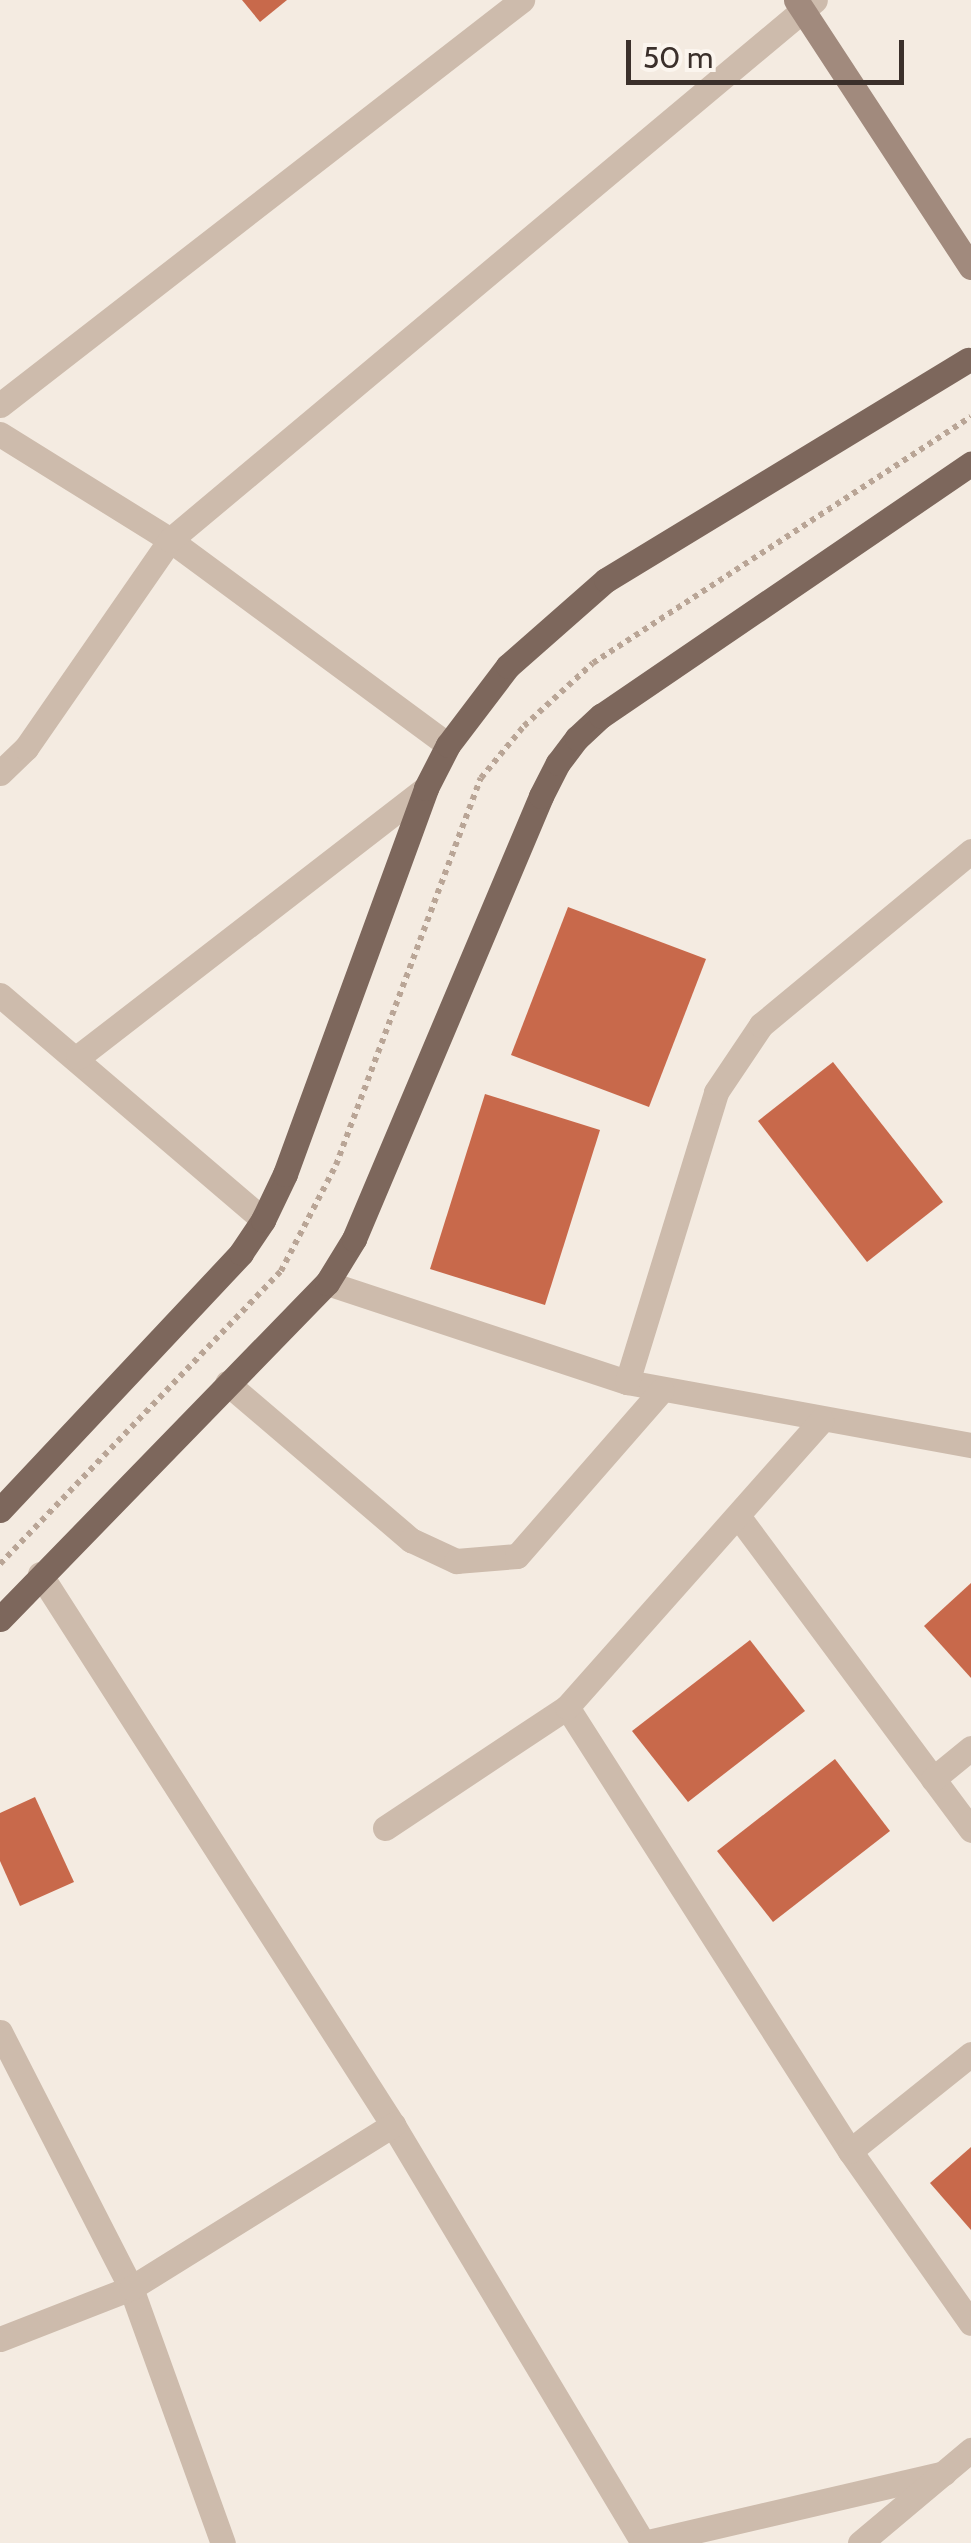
<!DOCTYPE html>
<style>
body{margin:0}
#map{position:relative;width:971px;height:2543px;overflow:hidden;background:#f4ebe1;font-family:Cabin,sans-serif}
div>[style]{position:absolute}
[style*='--x']{left:calc(var(--x)*1px);top:calc(var(--y)*1px);width:calc(var(--w)*1px);rotate:calc(var(--a)*1deg)}
.building>*{inset:0;background:#c8694b}
.path>*{height:6px;margin-top:-3px;transform-origin:0;background:repeating-linear-gradient(90deg,#b9a596 0 5px,transparent 0 10px)}
.minor>*{height:25px;margin:-12.5px;padding:0 12.5px;transform-origin:12.5px;border-radius:12.5px;background:#cdbbac}
.secondary>*{height:25px;margin:-12.5px;padding:0 12.5px;transform-origin:12.5px;border-radius:12.5px;background:#a18a7d}
.primary>*{height:25px;margin:-12.5px;padding:0 12.5px;transform-origin:12.5px;border-radius:12.5px;background:#7d675c}
span{translate:-50% -50%;white-space:nowrap;text-align:center;line-height:1.15;-webkit-text-stroke:10px #fbf5ee;paint-order:stroke}
.scale{position:absolute;left:626px;top:40px;width:278px;height:45px;box-sizing:border-box;border:5px solid #3b302b;border-top:0;padding-left:12px;font-size:30px;line-height:35px;white-space:nowrap;color:#3b302b;-webkit-text-stroke:8px #fbf5ee;paint-order:stroke}
</style>
<div id="map">
<div class="building">
<i style="clip-path:polygon(242px 0,287px 0,260px 22px)"></i>
<i style="clip-path:polygon(568px 907px,706px 959px,649px 1107px,511px 1055px)"></i>
<i style="clip-path:polygon(833px 1062px,943px 1202px,867px 1262px,758px 1121px)"></i>
<i style="clip-path:polygon(485px 1094px,600px 1130px,545px 1305px,430px 1269px)"></i>
<i style="clip-path:polygon(971px 1583px,971px 1678px,924px 1626px)"></i>
<i style="clip-path:polygon(750px 1640px,805px 1711px,688px 1802px,632px 1731px)"></i>
<i style="clip-path:polygon(835px 1759px,890px 1831px,773px 1922px,717px 1851px)"></i>
<i style="clip-path:polygon(35px 1797px,74px 1882px,20px 1906px,0 1861px,0 1813px)"></i>
<i style="clip-path:polygon(971px 2147px,971px 2230px,930px 2183px)"></i>
</div>
<div class="path">
<i style="--x:0;--y:1564;--w:406;--a:-46.2"></i>
<i style="--x:281;--y:1271;--w:119;--a:-62.6"></i>
<i style="--x:336;--y:1165;--w:413;--a:-69.5"></i>
<i style="--x:481;--y:778;--w:67;--a:-50.4"></i>
<i style="--x:524;--y:726;--w:93;--a:-42.4"></i>
<i style="--x:593;--y:663;--w:451;--a:-33.1"></i>
</div>
<div class="minor">
<i style="--x:0;--y:405;--w:661;--a:-37.81"></i>
<i style="--x:0;--y:434;--w:200;--a:31.9"></i>
<i style="--x:170;--y:540;--w:345;--a:36.4"></i>
<i style="--x:0;--y:773;--w:36;--a:-44"></i>
<i style="--x:26;--y:748;--w:253;--a:-55.3"></i>
<i style="--x:170;--y:540;--w:841;--a:-39.94"></i>
<i style="--x:0;--y:995;--w:346;--a:40.5"></i>
<i style="--x:78;--y:1057;--w:440;--a:-37.7"></i>
<i style="--x:327;--y:1283;--w:316;--a:18.3"></i>
<i style="--x:627;--y:1382;--w:350;--a:10.4"></i>
<i style="--x:627;--y:1382;--w:303;--a:-72.9"></i>
<i style="--x:716;--y:1092;--w:81;--a:-56.1"></i>
<i style="--x:761;--y:1025;--w:273;--a:-39.6"></i>
<i style="--x:227;--y:1383;--w:242;--a:40.5"></i>
<i style="--x:411;--y:1540;--w:50;--a:25"></i>
<i style="--x:456;--y:1561;--w:61;--a:-4.7"></i>
<i style="--x:517;--y:1556;--w:220;--a:-48.9"></i>
<i style="--x:738;--y:1516;--w:391;--a:53.4"></i>
<i style="--x:40;--y:1574;--w:654;--a:57.35"></i>
<i style="--x:393;--y:2125;--w:487;--a:59.1"></i>
<i style="--x:567;--y:1707;--w:527;--a:57.49"></i>
<i style="--x:850;--y:2151;--w:210;--a:54.9"></i>
<i style="--x:933;--y:1779;--w:49;--a:-39.2"></i>
<i style="--x:385;--y:1828;--w:219;--a:-33.6"></i>
<i style="--x:567;--y:1707;--w:383;--a:-48.4"></i>
<i style="--x:0;--y:2032;--w:288;--a:62.9"></i>
<i style="--x:131;--y:2288;--w:271;--a:70.2"></i>
<i style="--x:850;--y:2151;--w:155;--a:-38.7"></i>
<i style="--x:0;--y:2339;--w:141;--a:-21.3"></i>
<i style="--x:131;--y:2288;--w:309;--a:-31.9"></i>
<i style="--x:644;--y:2543;--w:308;--a:-13.1"></i>
<i style="--x:860;--y:2543;--w:145;--a:-40"></i>
</div>
<div class="secondary">
<i style="--x:796;--y:0;--w:319;--a:56.8"></i>
</div>
<div class="primary">
<i style="--x:0;--y:1510;--w:352;--a:-46.8"></i>
<i style="--x:241;--y:1253;--w:40;--a:-56"></i>
<i style="--x:263;--y:1220;--w:51;--a:-64.4"></i>
<i style="--x:285;--y:1174;--w:411;--a:-69.9"></i>
<i style="--x:426;--y:788;--w:48;--a:-62.9"></i>
<i style="--x:448;--y:745;--w:99;--a:-52.8"></i>
<i style="--x:508;--y:666;--w:130;--a:-41.3"></i>
<i style="--x:606;--y:580;--w:424;--a:-31.3"></i>
<i style="--x:0;--y:1619;--w:469;--a:-45.8"></i>
<i style="--x:327;--y:1283;--w:52;--a:-58.5"></i>
<i style="--x:354;--y:1239;--w:481;--a:-67.1"></i>
<i style="--x:541;--y:796;--w:37;--a:-63"></i>
<i style="--x:558;--y:763;--w:31;--a:-53"></i>
<i style="--x:577;--y:738;--w:33;--a:-43"></i>
<i style="--x:601;--y:716;--w:448;--a:-34.3"></i>
</div>
<div class="scale">50 m</div>
</div>
